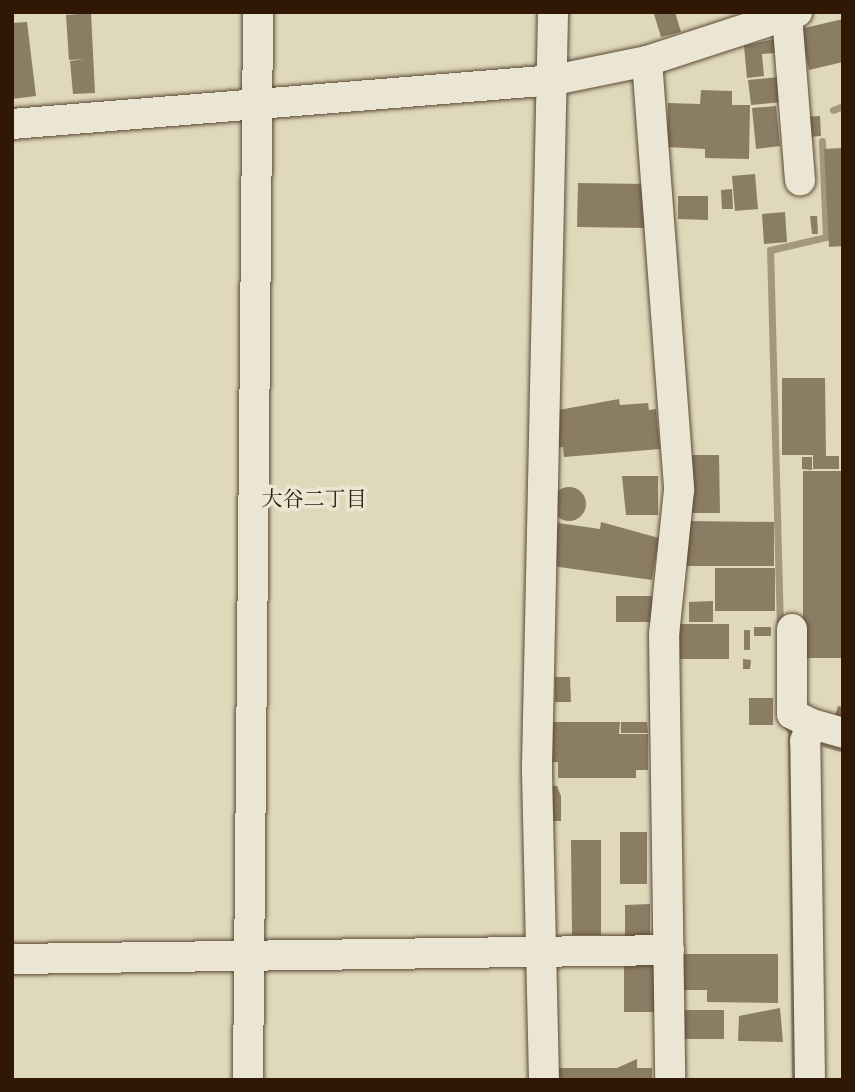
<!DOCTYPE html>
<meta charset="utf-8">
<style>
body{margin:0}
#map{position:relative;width:855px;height:1092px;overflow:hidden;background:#dfd8bb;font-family:"IM FELL French Canon","Noto Serif JP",serif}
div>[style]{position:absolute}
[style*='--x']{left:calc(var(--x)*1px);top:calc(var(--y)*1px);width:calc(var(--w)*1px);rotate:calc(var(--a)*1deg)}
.water>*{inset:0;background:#a4977d}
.stream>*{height:7px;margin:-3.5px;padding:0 3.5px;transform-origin:3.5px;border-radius:3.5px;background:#a4977d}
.building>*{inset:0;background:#8b7c64}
.round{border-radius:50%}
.roads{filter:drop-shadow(0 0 2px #5c4832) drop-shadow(0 0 2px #5c4832)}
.minor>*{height:30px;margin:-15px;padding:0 15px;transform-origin:15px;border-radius:15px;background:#eae6d3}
span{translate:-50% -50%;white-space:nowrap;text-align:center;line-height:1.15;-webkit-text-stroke:7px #eae6d3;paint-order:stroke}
.neighbourhood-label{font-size:21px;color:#311805}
.frame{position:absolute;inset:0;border:14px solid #311805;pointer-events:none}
</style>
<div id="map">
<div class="water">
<i style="clip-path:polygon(797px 724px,803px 1080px,792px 1080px,788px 732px)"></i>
</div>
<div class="stream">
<i style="--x:833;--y:110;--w:11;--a:-22"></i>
<i style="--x:780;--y:629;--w:379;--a:-91.5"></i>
<i style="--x:770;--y:250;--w:57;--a:-13.1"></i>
<i style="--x:826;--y:237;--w:96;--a:-92.4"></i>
<i style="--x:781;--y:715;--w:24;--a:60"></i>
<i style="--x:826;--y:744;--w:18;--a:16"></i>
</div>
<div class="building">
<i style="clip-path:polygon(675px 12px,681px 32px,661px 37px,654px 14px)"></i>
<i style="clip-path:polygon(91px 13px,95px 93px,73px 94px,70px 61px,85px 59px,69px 60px,66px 15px)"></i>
<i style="clip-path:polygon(843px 19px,843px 62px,809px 70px,800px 29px)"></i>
<i style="clip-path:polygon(27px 22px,36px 96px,12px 99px,12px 23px)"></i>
<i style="clip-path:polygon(774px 39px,775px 53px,762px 54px,764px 76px,747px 78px,744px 46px)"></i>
<i style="clip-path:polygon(779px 77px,781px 102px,751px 105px,748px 80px)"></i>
<i style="clip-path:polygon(701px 90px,732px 91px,732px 105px,750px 105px,749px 159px,705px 158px,705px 149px,667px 147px,668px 103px,700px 104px)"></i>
<i style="clip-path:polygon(776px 106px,780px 146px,756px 149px,752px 108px)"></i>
<i style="clip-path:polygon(820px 116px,821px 136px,806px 137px,805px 117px)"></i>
<i style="clip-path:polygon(843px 148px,843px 246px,829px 247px,824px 149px)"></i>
<i style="clip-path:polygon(755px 174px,758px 209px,735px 211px,732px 176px)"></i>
<i style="clip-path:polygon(578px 183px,646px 184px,645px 228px,577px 227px)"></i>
<i style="clip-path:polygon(732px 189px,733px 209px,722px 209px,721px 190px)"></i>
<i style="clip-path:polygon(678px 196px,708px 196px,708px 220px,678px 219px)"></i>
<i style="clip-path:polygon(785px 212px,787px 242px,764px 244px,762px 214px)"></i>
<i style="clip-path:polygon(810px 216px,817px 216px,818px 234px,812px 234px)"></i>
<i style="clip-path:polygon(782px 378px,825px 378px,826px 456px,839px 456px,839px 469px,813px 469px,813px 455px,782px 455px)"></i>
<i style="clip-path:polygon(619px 399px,620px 405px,648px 403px,649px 410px,656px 409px,660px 449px,564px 457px,563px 447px,552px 448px,548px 412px)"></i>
<i style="clip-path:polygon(689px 455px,719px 455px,720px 513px,689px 513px)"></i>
<i style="clip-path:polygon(802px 457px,812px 457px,812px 470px,802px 469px)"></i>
<i style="clip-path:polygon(803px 471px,843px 471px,843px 658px,803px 658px)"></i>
<i style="clip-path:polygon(622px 476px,658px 476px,658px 515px,626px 515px)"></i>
<i class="round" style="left:552px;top:487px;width:34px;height:34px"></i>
<i style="clip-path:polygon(687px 521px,774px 522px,774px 566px,687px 566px)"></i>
<i style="clip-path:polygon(601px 522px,659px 538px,652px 580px,552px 566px,558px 523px,600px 529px)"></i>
<i style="clip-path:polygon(715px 568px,775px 568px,775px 611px,715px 611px)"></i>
<i style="clip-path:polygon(616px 596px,652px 596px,652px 622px,616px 622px)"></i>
<i style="clip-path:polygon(713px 601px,713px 622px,689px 622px,689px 602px)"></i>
<i style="clip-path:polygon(680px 624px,729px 624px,729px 659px,680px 659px)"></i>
<i style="clip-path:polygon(754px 627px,771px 627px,771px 636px,754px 636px)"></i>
<i style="clip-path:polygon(744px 630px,750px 630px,750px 650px,744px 650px)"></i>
<i style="clip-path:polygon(743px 659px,751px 660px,750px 669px,743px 669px)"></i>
<i style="clip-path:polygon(555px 677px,570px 677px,571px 702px,555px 702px)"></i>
<i style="clip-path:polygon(749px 698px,773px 698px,773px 725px,749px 725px)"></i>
<i style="clip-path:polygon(838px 706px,843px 707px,843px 722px,834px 719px)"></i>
<i style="clip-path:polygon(545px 722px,620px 722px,619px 734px,648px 734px,648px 770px,636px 770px,636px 778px,558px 778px,558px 762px,545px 762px)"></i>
<i style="clip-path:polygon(621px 722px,647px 722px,648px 733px,621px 733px)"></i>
<i style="clip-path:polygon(545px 786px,557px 786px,561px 796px,561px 821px,545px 821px)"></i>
<i style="clip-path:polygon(620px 832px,647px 832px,647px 884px,620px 884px)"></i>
<i style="clip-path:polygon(571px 840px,601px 840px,601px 935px,572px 935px)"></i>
<i style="clip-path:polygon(650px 904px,650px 940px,625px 940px,625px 905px)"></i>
<i style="clip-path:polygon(681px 954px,778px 954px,778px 1003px,707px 1002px,707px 990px,681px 990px)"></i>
<i style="clip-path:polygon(655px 961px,655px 1012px,624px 1012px,624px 962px)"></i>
<i style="clip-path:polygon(780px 1008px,783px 1042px,738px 1041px,739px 1016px)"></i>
<i style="clip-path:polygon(681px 1010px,724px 1010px,724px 1039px,681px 1039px)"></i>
<i style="clip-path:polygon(637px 1059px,637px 1068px,652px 1068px,652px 1080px,557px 1080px,557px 1068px,617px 1068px)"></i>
</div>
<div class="roads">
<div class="minor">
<i style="--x:787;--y:15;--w:166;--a:85.5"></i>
<i style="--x:647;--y:61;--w:430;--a:85.7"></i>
<i style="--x:679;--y:490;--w:145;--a:95.9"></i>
<i style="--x:664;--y:634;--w:446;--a:89.2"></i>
<i style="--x:12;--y:124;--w:544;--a:-4.64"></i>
<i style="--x:554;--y:80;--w:95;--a:-11.5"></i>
<i style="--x:647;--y:61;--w:158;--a:-18.1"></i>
<i style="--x:792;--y:629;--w:85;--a:90"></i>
<i style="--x:792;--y:714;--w:22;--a:27"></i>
<i style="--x:12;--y:959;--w:657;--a:-0.78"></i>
<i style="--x:248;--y:1080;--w:1068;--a:-89.46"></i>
<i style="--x:544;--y:1080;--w:314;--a:-91.3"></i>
<i style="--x:537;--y:766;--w:754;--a:-88.78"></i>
<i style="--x:810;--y:1080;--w:339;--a:-90.8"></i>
<i style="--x:805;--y:741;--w:18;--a:-68"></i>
<i style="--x:812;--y:724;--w:32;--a:16"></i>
</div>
</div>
<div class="neighbourhood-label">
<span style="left:314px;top:499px">大谷二丁目</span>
</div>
<div class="frame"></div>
</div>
